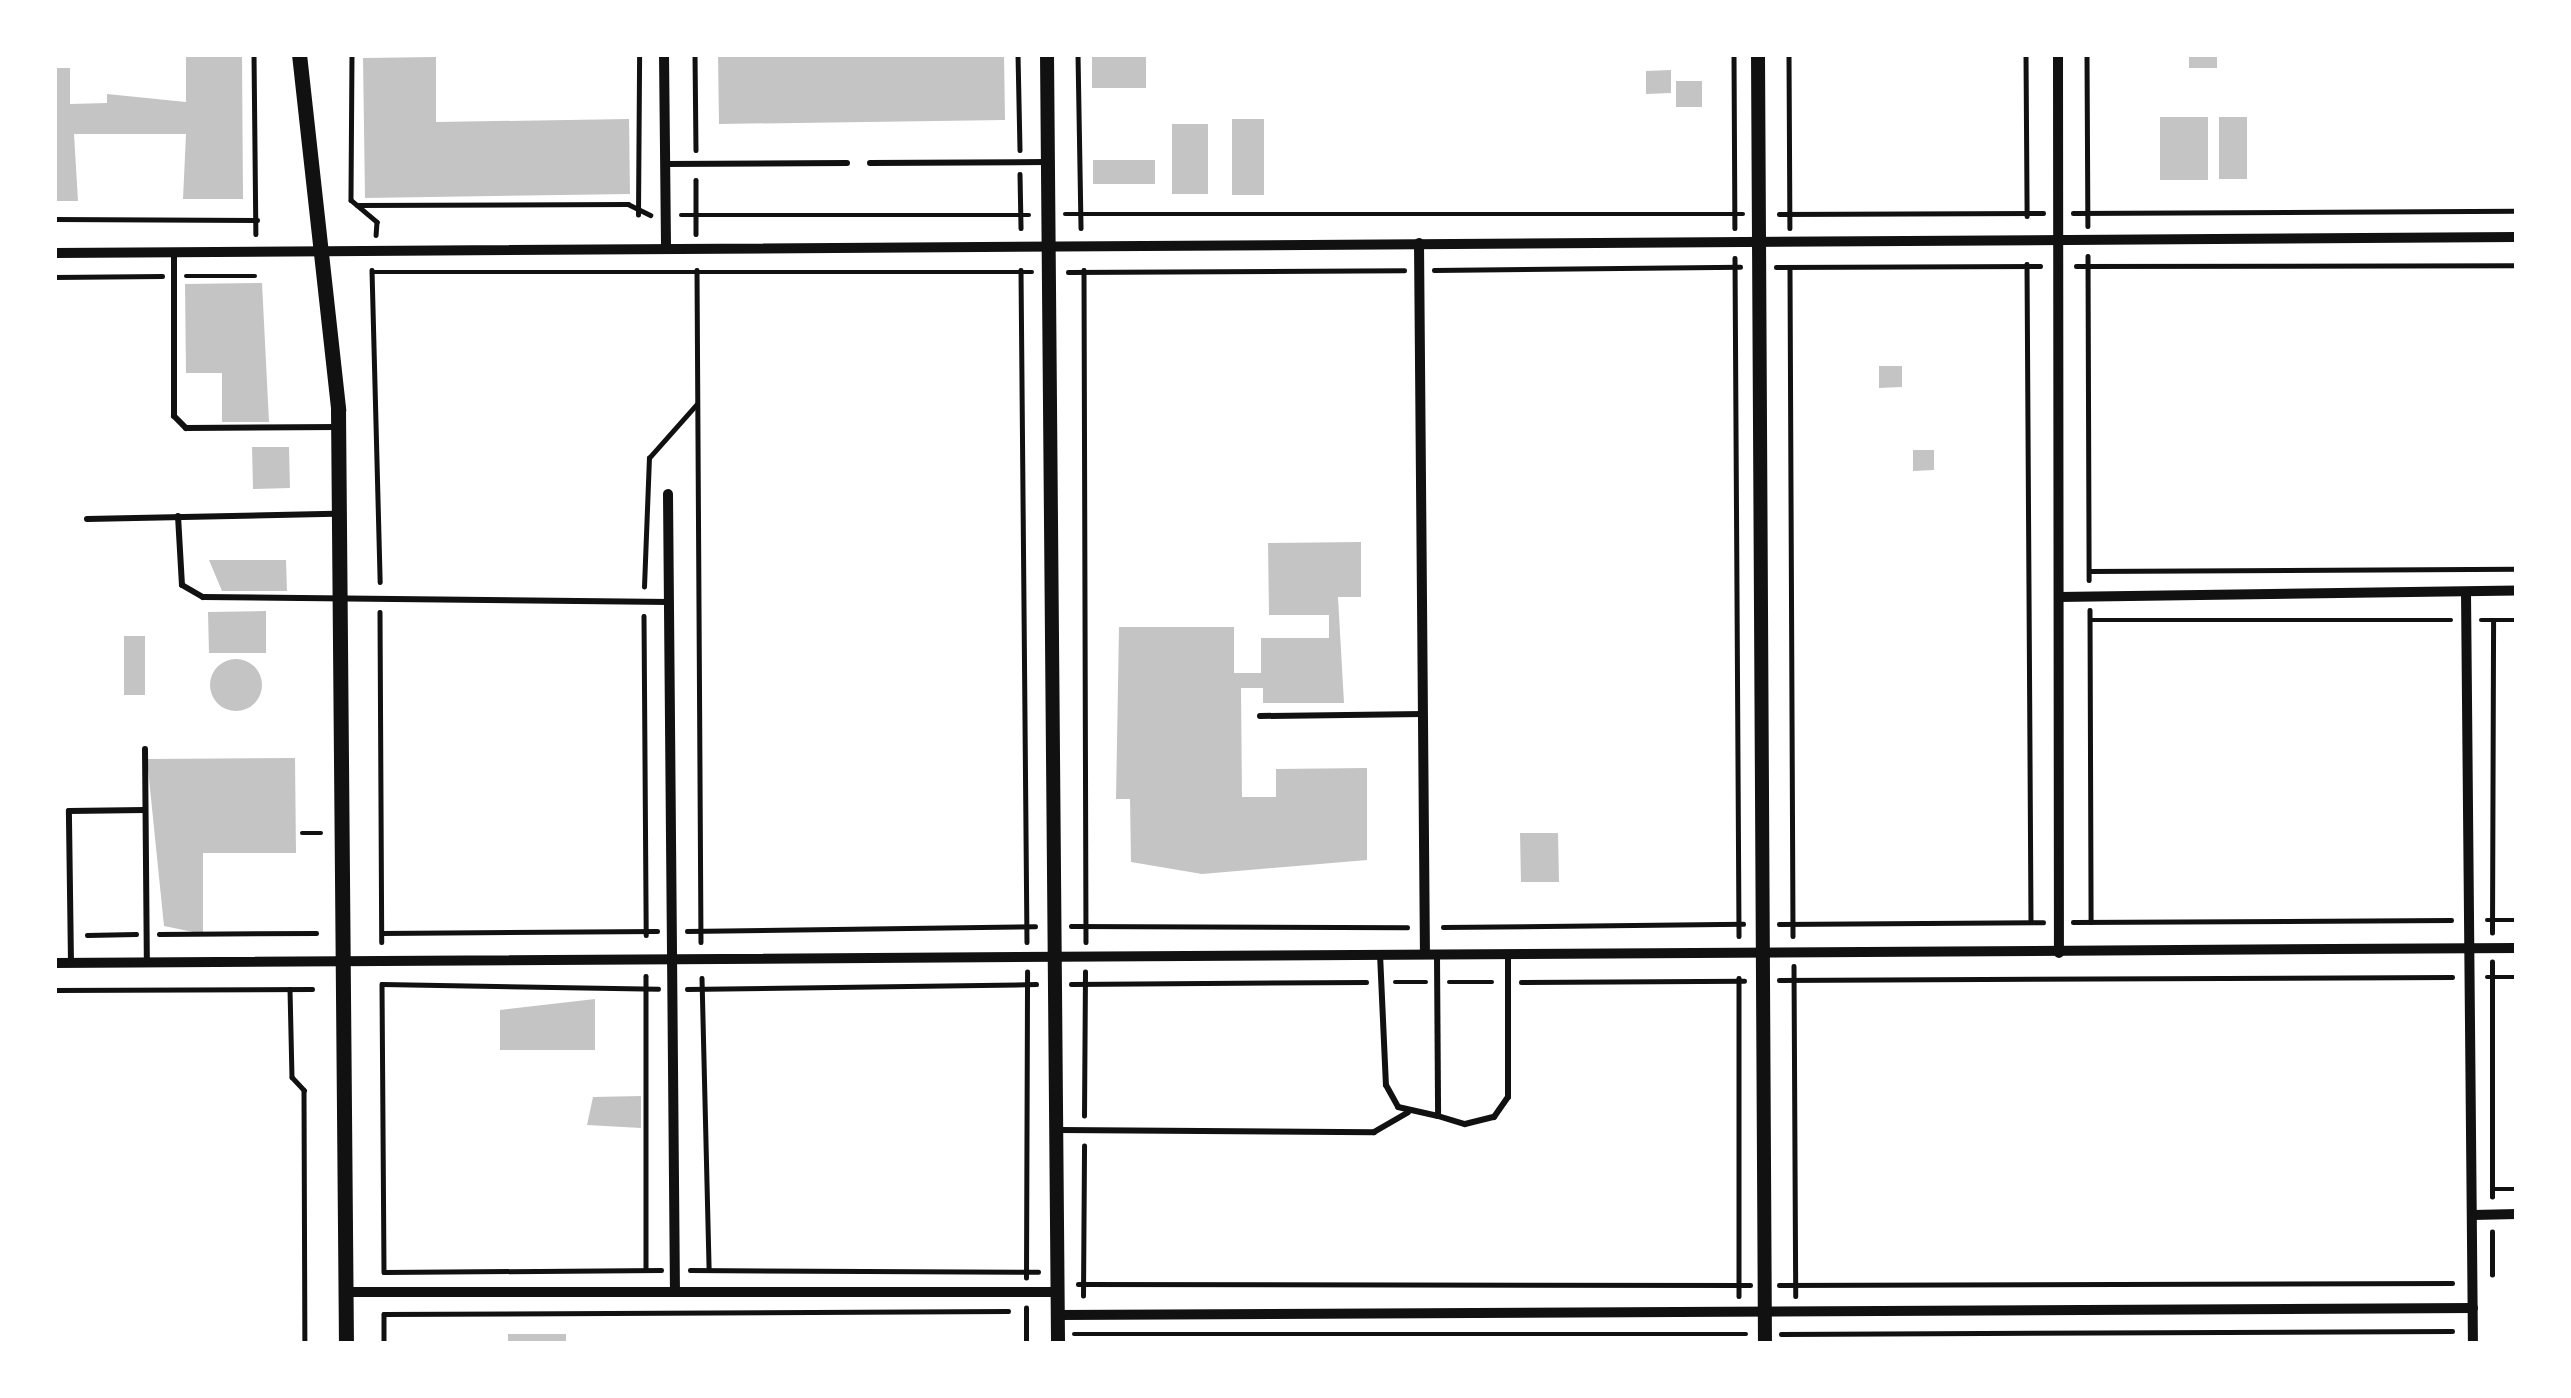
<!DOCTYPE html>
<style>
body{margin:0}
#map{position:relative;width:2571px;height:1398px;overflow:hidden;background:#fff;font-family:"Fira Sans Condensed",sans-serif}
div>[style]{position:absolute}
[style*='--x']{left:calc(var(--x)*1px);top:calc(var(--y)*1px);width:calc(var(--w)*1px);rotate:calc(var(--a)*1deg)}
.building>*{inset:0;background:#c4c4c4}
.round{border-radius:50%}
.path>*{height:4.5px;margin:-2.25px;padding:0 2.25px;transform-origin:2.25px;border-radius:2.25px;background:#111}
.service>*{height:6px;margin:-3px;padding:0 3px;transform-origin:3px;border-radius:3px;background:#111}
.minor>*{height:10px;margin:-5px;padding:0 5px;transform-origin:5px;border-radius:5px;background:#111}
.tertiary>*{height:14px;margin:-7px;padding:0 7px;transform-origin:7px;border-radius:7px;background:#111}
.secondary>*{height:15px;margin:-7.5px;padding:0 7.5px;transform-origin:7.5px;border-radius:7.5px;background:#111}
span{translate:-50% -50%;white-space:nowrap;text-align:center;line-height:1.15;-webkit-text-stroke:12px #fff;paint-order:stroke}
.frame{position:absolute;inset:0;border:57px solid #fff;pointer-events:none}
</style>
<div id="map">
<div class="building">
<i style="clip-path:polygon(186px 54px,242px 54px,243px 199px,183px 199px,186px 134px,74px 134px,78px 201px,54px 201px,54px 68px,70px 68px,70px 104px,107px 103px,107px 94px,186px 102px)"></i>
<i style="clip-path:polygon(718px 54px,1004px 54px,1005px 120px,719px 124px)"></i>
<i style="clip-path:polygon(1092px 54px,1146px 54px,1146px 88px,1092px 88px)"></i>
<i style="clip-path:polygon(2189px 54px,2217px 54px,2217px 68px,2189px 68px)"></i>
<i style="clip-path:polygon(436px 57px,436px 122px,629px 119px,630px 194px,365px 198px,363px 58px)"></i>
<i style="clip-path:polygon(1671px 70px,1671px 93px,1646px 94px,1646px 71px)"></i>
<i style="clip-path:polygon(1676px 81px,1702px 81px,1702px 107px,1676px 107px)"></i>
<i style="clip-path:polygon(2160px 117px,2208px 117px,2208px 180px,2160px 180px)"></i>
<i style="clip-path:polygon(2219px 117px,2247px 117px,2247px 179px,2219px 179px)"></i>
<i style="clip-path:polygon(1232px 119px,1264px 119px,1264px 195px,1232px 195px)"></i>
<i style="clip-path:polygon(1172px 124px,1208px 124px,1208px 194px,1172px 194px)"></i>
<i style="clip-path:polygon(1093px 160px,1155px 160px,1155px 184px,1093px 184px)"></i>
<i style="clip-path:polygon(262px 283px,269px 422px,222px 422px,222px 373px,186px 373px,185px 284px)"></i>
<i style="clip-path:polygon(1879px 366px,1902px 366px,1902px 387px,1879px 388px)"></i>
<i style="clip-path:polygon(252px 447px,289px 447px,290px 488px,253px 489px)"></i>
<i style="clip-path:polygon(1913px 450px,1934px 450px,1934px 470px,1913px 471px)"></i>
<i style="clip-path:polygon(1361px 542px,1361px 597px,1338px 597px,1344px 703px,1263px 703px,1263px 688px,1241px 688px,1242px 797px,1276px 797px,1276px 769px,1367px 768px,1367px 860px,1202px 874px,1131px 862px,1130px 799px,1116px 799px,1119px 627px,1234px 627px,1234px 673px,1261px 673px,1261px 638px,1329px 638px,1329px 615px,1269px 615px,1268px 543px)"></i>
<i style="clip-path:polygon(209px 560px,286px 560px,287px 591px,222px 591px)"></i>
<i style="clip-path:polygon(266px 611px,266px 653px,209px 653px,208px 612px)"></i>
<i style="clip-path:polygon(124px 636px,145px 636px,145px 695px,124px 695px)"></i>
<i class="round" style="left:210px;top:659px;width:52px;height:52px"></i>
<i style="clip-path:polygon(295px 758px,296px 853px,203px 853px,203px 934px,164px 926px,147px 759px)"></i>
<i style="clip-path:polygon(1520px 833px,1558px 833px,1559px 882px,1521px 882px)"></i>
<i style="clip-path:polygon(595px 999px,595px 1050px,500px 1050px,500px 1010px)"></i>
<i style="clip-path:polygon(641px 1096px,641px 1128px,587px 1125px,593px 1097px)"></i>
<i style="clip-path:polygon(508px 1334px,566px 1334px,566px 1344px,508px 1344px)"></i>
</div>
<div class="path">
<i style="--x:254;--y:54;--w:180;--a:89.4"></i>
<i style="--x:352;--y:54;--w:146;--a:90.4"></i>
<i style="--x:351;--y:200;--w:34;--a:40"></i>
<i style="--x:377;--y:222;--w:13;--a:94"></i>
<i style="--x:695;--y:54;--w:96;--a:89.4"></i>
<i style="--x:1018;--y:54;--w:96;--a:88.8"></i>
<i style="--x:1078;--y:54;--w:174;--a:89"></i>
<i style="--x:1734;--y:54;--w:174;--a:89.7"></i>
<i style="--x:1789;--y:54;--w:174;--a:89.7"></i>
<i style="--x:2026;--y:54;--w:162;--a:89.6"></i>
<i style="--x:2087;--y:54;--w:172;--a:89.7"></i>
<i style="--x:1020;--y:174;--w:54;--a:88.9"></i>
<i style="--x:696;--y:180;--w:54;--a:90"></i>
<i style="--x:357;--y:205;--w:271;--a:-0.2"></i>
<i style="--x:628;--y:204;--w:25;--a:26"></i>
<i style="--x:2073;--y:213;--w:444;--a:-0.3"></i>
<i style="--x:1065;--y:214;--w:678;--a:0"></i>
<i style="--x:1779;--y:214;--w:264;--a:-0.2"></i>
<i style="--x:638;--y:215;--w:161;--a:-89.6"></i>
<i style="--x:681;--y:215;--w:348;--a:0"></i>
<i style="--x:54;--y:219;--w:203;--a:0.3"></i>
<i style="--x:2088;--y:256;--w:324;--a:89.8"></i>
<i style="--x:1735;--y:258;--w:678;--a:89.66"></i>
<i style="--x:2027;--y:264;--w:658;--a:89.65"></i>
<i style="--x:2076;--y:266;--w:441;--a:-0.1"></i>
<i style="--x:1776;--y:267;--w:264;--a:-0.2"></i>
<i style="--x:372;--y:270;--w:312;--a:88.5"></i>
<i style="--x:697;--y:270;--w:672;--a:89.66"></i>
<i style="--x:1021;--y:270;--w:672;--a:89.49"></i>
<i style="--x:1084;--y:270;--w:672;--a:89.83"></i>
<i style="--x:1434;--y:270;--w:306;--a:-0.6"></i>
<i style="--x:1790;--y:270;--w:666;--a:89.74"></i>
<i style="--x:372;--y:272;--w:660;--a:0"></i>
<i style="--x:1068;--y:272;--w:336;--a:-0.3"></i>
<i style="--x:186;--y:276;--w:69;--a:0"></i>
<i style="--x:54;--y:277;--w:108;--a:-0.5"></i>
<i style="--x:2089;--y:571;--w:428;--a:-0.3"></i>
<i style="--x:644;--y:587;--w:129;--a:-87.8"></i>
<i style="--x:649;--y:458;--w:72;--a:-48.4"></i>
<i style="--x:2090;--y:610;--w:312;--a:89.8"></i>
<i style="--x:380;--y:612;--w:330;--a:89.7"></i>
<i style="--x:644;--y:616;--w:319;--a:89.6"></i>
<i style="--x:2091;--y:620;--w:360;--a:0"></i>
<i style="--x:2481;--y:620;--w:36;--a:0"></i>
<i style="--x:302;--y:833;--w:19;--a:0"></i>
<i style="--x:2487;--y:920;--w:30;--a:0"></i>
<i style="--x:2073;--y:922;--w:378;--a:-0.3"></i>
<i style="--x:1779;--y:924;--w:264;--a:-0.4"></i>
<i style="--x:1071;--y:926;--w:336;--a:0.2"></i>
<i style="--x:1443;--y:927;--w:300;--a:-0.6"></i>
<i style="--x:687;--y:931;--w:348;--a:-0.8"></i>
<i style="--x:382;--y:933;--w:275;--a:-0.4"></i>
<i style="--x:2492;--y:933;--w:312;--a:-89.8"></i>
<i style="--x:159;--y:934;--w:157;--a:-0.4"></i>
<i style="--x:87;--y:935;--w:49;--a:-1.2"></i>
<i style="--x:1794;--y:966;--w:330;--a:89.7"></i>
<i style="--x:646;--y:976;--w:294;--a:90"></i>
<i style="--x:2487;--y:977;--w:30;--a:0"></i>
<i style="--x:702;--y:978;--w:292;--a:88.6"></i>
<i style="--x:1739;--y:978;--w:318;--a:90"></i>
<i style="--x:1779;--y:980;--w:673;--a:-0.26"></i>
<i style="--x:1395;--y:982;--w:31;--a:0"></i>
<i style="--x:1449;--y:982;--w:43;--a:0"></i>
<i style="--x:1521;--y:982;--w:223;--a:-0.3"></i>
<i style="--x:382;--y:984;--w:276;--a:1"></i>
<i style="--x:382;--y:984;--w:288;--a:89.6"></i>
<i style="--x:1071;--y:984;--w:295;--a:-0.4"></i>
<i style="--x:290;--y:989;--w:88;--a:88.7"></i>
<i style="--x:292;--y:1077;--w:18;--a:47"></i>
<i style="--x:304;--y:1090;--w:254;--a:89.8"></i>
<i style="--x:687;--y:989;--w:349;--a:-0.8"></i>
<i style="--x:54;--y:990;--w:258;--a:-0.2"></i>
<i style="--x:1084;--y:1116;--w:144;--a:-89.6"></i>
<i style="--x:2492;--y:1189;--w:25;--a:0"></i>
<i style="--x:2492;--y:1197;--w:235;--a:-90"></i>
<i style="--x:690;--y:1270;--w:348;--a:0.3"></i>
<i style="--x:384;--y:1272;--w:277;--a:-0.4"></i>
<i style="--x:2492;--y:1275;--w:43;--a:-90"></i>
<i style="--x:1026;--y:1278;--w:306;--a:-89.8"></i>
<i style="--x:1078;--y:1284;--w:672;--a:0.09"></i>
<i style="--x:1779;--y:1285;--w:673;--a:-0.17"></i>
<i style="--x:1083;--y:1296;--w:150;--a:-89.6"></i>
<i style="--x:384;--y:1314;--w:624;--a:-0.28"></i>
<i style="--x:384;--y:1314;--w:30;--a:90"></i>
<i style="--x:1074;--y:1334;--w:672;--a:0"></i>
<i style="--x:1781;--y:1334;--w:671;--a:-0.26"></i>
<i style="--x:1026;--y:1344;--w:36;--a:-90"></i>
</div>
<div class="service">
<i style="--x:870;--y:163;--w:175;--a:-0.3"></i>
<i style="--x:665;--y:164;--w:182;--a:-0.3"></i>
<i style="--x:174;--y:252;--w:164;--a:90"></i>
<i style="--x:174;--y:416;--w:17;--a:45"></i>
<i style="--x:186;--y:428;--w:152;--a:-0.4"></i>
<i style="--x:178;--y:516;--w:69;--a:86.7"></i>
<i style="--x:182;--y:585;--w:24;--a:30"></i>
<i style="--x:203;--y:597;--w:467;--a:0.6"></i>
<i style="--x:87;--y:519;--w:248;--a:-1.2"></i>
<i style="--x:1260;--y:716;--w:163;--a:-0.7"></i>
<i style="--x:145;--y:749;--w:214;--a:89.5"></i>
<i style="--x:1380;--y:954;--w:131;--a:87.4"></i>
<i style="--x:1386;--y:1085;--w:25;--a:61"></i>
<i style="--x:1398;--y:1107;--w:41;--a:12.7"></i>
<i style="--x:1437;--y:957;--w:159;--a:89.6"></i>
<i style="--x:1438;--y:1116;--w:28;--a:17"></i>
<i style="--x:1465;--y:1124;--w:30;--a:-14"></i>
<i style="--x:1494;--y:1117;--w:24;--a:-55"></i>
<i style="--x:1508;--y:1097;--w:141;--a:-90"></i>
<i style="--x:71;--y:963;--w:152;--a:-90.8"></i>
<i style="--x:69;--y:811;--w:76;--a:-0.8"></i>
<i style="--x:1060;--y:1130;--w:314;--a:0.4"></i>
<i style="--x:1374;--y:1132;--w:39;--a:-30"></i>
</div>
<div class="minor">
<i style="--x:664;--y:54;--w:192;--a:89.4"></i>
<i style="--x:2058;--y:54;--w:899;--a:89.94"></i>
<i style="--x:1419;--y:243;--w:709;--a:89.52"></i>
<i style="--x:54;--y:253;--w:2463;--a:-0.37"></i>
<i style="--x:668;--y:494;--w:796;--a:89.5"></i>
<i style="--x:2466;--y:592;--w:752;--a:89.47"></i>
<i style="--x:2059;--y:597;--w:458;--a:-0.8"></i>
<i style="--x:54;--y:963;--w:2463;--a:-0.35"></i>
<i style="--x:2473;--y:1215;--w:44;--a:-1.3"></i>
<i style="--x:346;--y:1292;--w:712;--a:0"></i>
<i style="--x:1058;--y:1315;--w:1415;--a:-0.28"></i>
</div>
<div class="tertiary">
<i style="--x:1047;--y:54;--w:1290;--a:89.51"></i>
<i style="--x:1758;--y:54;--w:1290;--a:89.69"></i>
</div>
<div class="secondary">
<i style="--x:299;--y:54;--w:358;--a:83.7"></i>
<i style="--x:338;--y:410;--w:934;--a:89.51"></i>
</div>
<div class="frame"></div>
</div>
